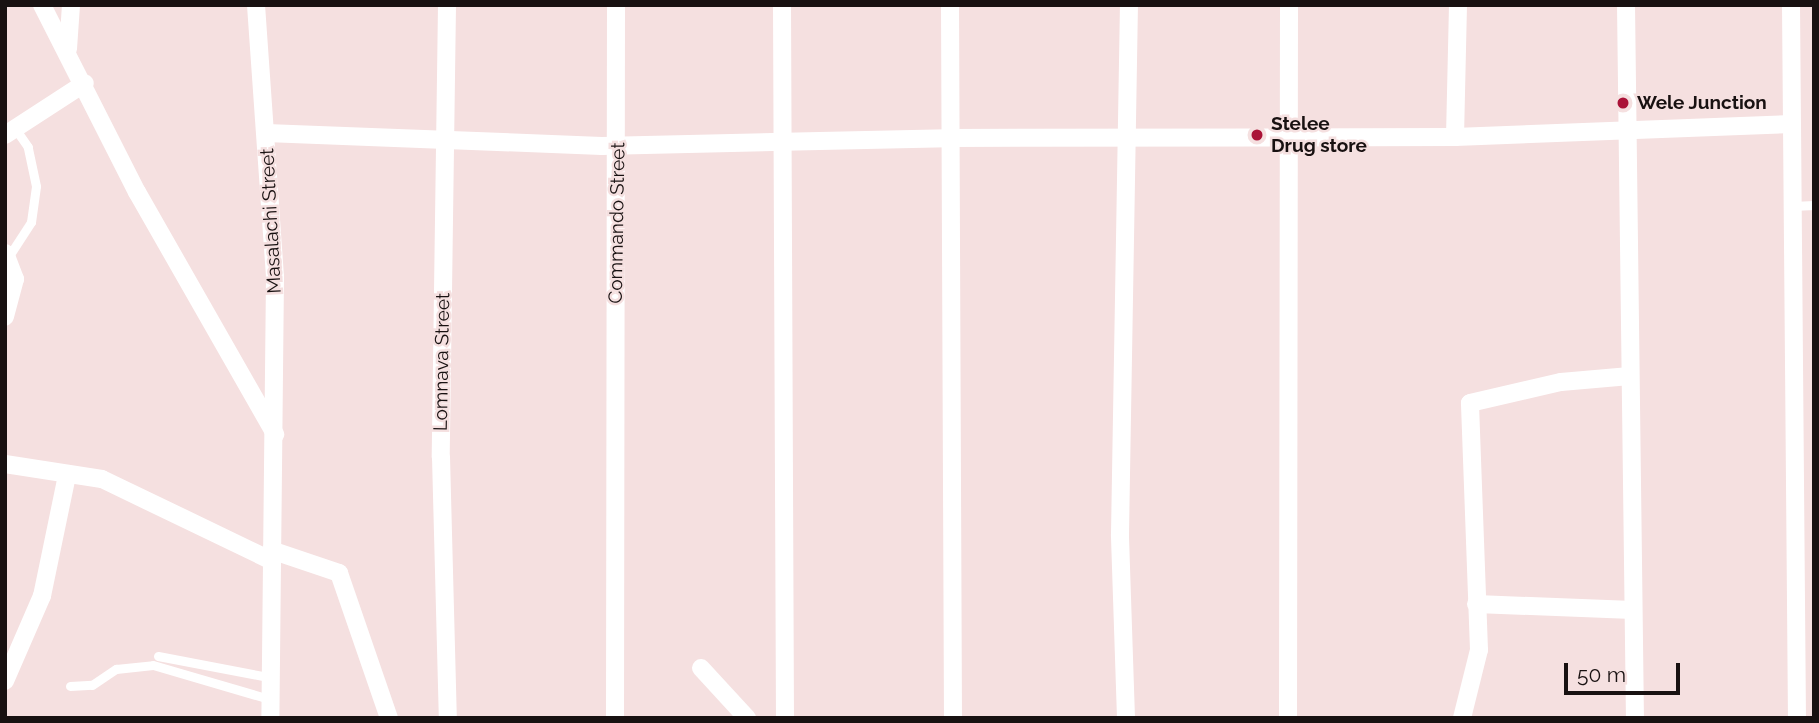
<!DOCTYPE html>
<style>
body{margin:0}
#map{position:relative;width:1819px;height:723px;overflow:hidden;background:#f5e0e0;font-family:Raleway,sans-serif}
div>[style]{position:absolute}
[style*='--x']{left:calc(var(--x)*1px);top:calc(var(--y)*1px);width:calc(var(--w)*1px);rotate:calc(var(--a)*1deg)}
.lane>*{height:9px;margin:-4.5px;padding:0 4.5px;transform-origin:4.5px;border-radius:4.5px;background:#fff}
.street>*{height:18px;margin:-9px;padding:0 9px;transform-origin:9px;border-radius:9px;background:#fff}
.dots>*{width:19px;height:19px;translate:-50% -50%;box-sizing:border-box;border:4px solid #f5e0e0;border-radius:50%}
span{translate:-50% -50%;white-space:nowrap;text-align:center;line-height:1.15;-webkit-text-stroke:5px #f5e0e0;paint-order:stroke}
.poi-label{font-size:19px;color:#181111;font-weight:700}
.left{translate:0 -50%;text-align:left}
.street-label{font-size:19px;color:#181111}
.frame{position:absolute;inset:0;border:7px solid #181111;pointer-events:none}
.scale{position:absolute;left:1564px;top:663px;width:116px;height:32px;box-sizing:border-box;border:4px solid #181111;border-top:0;padding-left:9px;font-size:21px;line-height:24px;white-space:nowrap;color:#181111;-webkit-text-stroke:5px #f5e0e0;paint-order:stroke}
</style>
<div id="map">
<div class="lane">
<i style="--x:1793;--y:206;--w:21;--a:-3"></i>
<i style="--x:7;--y:259;--w:44;--a:-57"></i>
<i style="--x:31;--y:222;--w:36;--a:-82"></i>
<i style="--x:36;--y:186;--w:40;--a:-102"></i>
<i style="--x:28;--y:147;--w:19;--a:-125"></i>
<i style="--x:158;--y:656;--w:112;--a:10.8"></i>
<i style="--x:70;--y:686;--w:22;--a:-3"></i>
<i style="--x:92;--y:685;--w:29;--a:-34"></i>
<i style="--x:116;--y:669;--w:37;--a:-6"></i>
<i style="--x:153;--y:665;--w:121;--a:16.3"></i>
</div>
<div class="street">
<i style="--x:42;--y:5;--w:210;--a:63.1"></i>
<i style="--x:137;--y:192;--w:279;--a:60.3"></i>
<i style="--x:256;--y:5;--w:273;--a:86"></i>
<i style="--x:275;--y:277;--w:441;--a:90.6"></i>
<i style="--x:447;--y:5;--w:452;--a:90.8"></i>
<i style="--x:441;--y:457;--w:261;--a:88.5"></i>
<i style="--x:782;--y:5;--w:713;--a:89.76"></i>
<i style="--x:950;--y:5;--w:713;--a:89.76"></i>
<i style="--x:1626;--y:5;--w:713;--a:89.28"></i>
<i style="--x:1791;--y:5;--w:713;--a:89.52"></i>
<i style="--x:68;--y:49;--w:44;--a:-86.1"></i>
<i style="--x:266;--y:133;--w:336;--a:2.2"></i>
<i style="--x:602;--y:146;--w:345;--a:-1.3"></i>
<i style="--x:947;--y:138;--w:508;--a:-0.11"></i>
<i style="--x:1455;--y:137;--w:337;--a:-2.2"></i>
<i style="--x:5;--y:135;--w:95;--a:-33"></i>
<i style="--x:1455;--y:137;--w:132;--a:-88.7"></i>
<i style="--x:5;--y:253;--w:28;--a:69"></i>
<i style="--x:15;--y:279;--w:39;--a:105"></i>
<i style="--x:5;--y:464;--w:98;--a:8.8"></i>
<i style="--x:102;--y:479;--w:187;--a:25.7"></i>
<i style="--x:271;--y:550;--w:72;--a:18.7"></i>
<i style="--x:339;--y:573;--w:153;--a:71"></i>
<i style="--x:1476;--y:604;--w:157;--a:2.2"></i>
<i style="--x:701;--y:668;--w:68;--a:47.4"></i>
<i style="--x:5;--y:681;--w:93;--a:-66.5"></i>
<i style="--x:42;--y:596;--w:124;--a:-78.3"></i>
<i style="--x:615;--y:718;--w:713;--a:-89.92"></i>
<i style="--x:1126;--y:718;--w:184;--a:-91.9"></i>
<i style="--x:1120;--y:534;--w:529;--a:-89.03"></i>
<i style="--x:1288;--y:718;--w:713;--a:-89.92"></i>
<i style="--x:1462;--y:718;--w:70;--a:-76"></i>
<i style="--x:1479;--y:650;--w:247;--a:-92.1"></i>
<i style="--x:1470;--y:403;--w:93;--a:-13"></i>
<i style="--x:1561;--y:382;--w:69;--a:-5"></i>
</div>
<div class="dots">
<i style="left:1623px;top:103px;background:#aa1338"></i>
<i style="left:1257px;top:135px;background:#aa1338"></i>
</div>
<div class="poi-label">
<span class="left" style="left:1637px;top:103px">Wele Junction</span>
<span class="left" style="left:1271px;top:135px">Stelee<br>Drug store</span>
</div>
<div class="street-label">
<span style="left:271px;top:221px;rotate:-93deg">Masalachi Street</span>
<span style="left:617px;top:223px;rotate:-89deg">Commando Street</span>
<span style="left:442px;top:362px;rotate:-89deg">Lomnava Street</span>
</div>
<div class="frame"></div>
<div class="scale">50 m</div>
</div>
